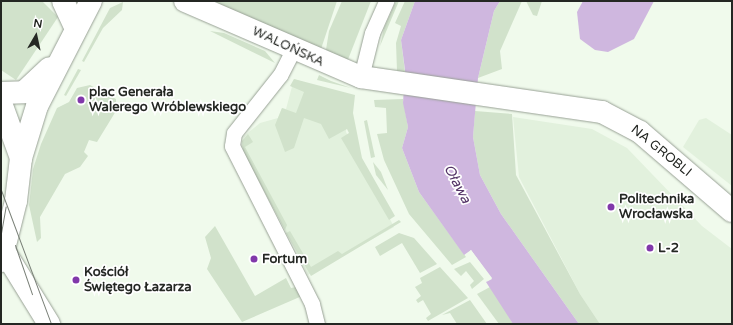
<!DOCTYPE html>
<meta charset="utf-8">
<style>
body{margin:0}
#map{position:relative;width:733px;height:325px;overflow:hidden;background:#f0faec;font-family:"Varela Round",sans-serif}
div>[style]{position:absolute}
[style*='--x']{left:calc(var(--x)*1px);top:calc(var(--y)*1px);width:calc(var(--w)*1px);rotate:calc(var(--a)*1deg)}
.built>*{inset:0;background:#e2f1dd}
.green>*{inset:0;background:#d1e2cb}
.water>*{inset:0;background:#cfb7df}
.pier>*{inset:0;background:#f0faec}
.roads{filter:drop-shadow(0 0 1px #98a195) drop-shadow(0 0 1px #98a195)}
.street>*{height:15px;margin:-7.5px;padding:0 7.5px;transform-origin:7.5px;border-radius:7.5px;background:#fff}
.secondary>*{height:22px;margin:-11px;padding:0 11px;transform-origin:11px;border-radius:11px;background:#fff}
.tram>*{height:1px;margin:-0.5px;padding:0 0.5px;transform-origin:0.5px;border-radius:0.5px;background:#7a8078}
.dots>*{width:11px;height:11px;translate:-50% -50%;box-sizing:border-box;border:2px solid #fff;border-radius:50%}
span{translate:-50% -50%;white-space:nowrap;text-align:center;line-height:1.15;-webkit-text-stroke:3.5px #fff;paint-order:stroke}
.street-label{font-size:13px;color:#242723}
.poi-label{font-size:13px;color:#242723;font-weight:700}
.left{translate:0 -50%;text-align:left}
.water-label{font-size:14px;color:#533366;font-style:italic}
.frame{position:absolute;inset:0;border:2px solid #242723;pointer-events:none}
.north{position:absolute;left:16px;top:16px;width:40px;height:40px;-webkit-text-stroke:3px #fff;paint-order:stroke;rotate:9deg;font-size:11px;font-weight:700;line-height:16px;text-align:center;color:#242723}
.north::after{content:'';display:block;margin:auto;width:14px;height:18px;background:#242723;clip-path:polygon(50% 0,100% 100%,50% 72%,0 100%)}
</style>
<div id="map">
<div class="built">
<i style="clip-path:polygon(294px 79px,347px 96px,346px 132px,394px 227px,308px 275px,242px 146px,244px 136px,260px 123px,278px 118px,282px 108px,286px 109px)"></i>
<i style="clip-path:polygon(513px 117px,592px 129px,627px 148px,702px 226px,732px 249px,732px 324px,600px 324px,580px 294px,519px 177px)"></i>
<i style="clip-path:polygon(706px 118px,732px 135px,732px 186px,683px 147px,699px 120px)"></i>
</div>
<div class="green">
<i style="clip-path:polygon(1px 1px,42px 1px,58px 17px,16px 80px,1px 70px)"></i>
<i style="clip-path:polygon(204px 1px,337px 1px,321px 49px)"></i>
<i style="clip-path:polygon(342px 1px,371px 1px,347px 62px,325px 56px,329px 31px)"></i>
<i style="clip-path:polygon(396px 1px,399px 1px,380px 46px,384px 28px)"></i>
<i style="clip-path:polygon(405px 1px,415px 1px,401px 40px,405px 72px,397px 71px,396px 43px,401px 26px,395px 23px)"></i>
<i style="clip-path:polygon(500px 1px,522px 1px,500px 51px,502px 69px,478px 78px,494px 11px)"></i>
<i style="clip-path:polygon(526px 1px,542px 1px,537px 16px,533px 15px)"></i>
<i style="clip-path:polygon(123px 2px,122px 10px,103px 28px,84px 62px,82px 61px,110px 8px)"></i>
<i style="clip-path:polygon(210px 31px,224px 33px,265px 51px,275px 63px)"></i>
<i style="clip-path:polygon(78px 69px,81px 70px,66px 96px,64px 95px)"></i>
<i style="clip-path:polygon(319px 75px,331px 81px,351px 88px,317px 80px)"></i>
<i style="clip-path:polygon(294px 79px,355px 95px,353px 113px,362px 158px,395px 216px,389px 220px,341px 138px,349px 133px,347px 129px,329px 139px,321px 124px,304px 118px,294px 148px,285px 152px,275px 125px,282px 108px,296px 113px,304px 92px,290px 86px)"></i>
<i style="clip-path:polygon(90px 85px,116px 99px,116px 111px,97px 142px,89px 140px,84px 152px,88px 156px,80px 167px,65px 174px,40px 217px,41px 238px,37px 242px,29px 205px,33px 169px,41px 144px,57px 108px,69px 102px,77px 88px)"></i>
<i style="clip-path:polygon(403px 99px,408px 127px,402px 148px,419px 192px,466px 257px,452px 265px,409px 214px,384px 160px,377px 134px,387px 133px,386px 108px,375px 107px,374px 100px)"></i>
<i style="clip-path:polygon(475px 111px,512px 114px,516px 175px,580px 294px,600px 324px,579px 324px,501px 214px,480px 175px,473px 137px)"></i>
<i style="clip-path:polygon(367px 120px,375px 157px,371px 158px,364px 121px)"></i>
<i style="clip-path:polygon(248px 134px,253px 142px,245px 147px,287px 225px,285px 230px,243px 152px,242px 141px)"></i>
<i style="clip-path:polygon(373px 162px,381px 172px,388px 190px,376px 175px)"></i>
<i style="clip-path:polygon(399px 220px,401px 222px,311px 276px,286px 233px,290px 231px,311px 267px,338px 251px,342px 254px)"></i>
<i style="clip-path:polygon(215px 226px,255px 296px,286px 278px,291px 288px,296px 287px,302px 296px,242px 322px,207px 269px,211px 258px,205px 237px)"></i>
<i style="clip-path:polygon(399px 233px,414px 238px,437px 264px,420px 273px,402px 243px,380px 256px,375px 247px)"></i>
<i style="clip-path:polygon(470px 262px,484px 279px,472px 289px,470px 285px,474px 281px,466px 271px,461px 276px,454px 269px)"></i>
<i style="clip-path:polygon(440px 267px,468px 298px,428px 321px,426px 318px,431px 314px,423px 300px,418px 303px,416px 300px,421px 296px,415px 287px,422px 283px,420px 278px)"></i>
<i style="clip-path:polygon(490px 287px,502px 304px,513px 324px,499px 324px,477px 294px)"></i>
<i style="clip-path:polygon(470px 300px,487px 324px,457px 324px,450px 313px,442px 315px)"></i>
</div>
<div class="water">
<i style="clip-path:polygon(415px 1px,500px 1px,494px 11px,478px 78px,473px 137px,480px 175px,501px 214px,579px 324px,513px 324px,486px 282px,492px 278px,471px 250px,464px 255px,419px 192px,402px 148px,408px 127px,403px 103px,405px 70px,401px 40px)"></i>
<i style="clip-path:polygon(583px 1px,654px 1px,634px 39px,608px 52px,595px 50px,580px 39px,577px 12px)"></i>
</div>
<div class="pier">
<i style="clip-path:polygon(471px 250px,492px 279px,486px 282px,490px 278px,471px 253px,466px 256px)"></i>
</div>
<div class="roads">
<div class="street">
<i style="--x:293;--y:50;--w:28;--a:117"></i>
<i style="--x:280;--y:75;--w:74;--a:128.4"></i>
<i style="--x:234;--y:133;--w:13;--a:99"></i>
<i style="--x:232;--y:146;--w:177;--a:63.1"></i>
<i style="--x:312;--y:304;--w:21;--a:76"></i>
<i style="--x:361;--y:77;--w:45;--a:-76"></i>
<i style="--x:372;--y:33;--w:35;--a:-66"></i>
</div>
<div class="secondary">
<i style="--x:63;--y:1;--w:31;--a:65"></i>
<i style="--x:185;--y:1;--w:192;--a:23.4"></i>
<i style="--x:361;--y:77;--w:244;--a:8.3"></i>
<i style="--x:602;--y:112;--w:43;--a:27.8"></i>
<i style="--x:640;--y:132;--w:121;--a:40.7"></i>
<i style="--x:1;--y:93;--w:23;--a:-2"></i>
<i style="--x:24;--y:92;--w:35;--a:-43"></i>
<i style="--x:1;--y:103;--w:59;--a:70"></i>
<i style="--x:1;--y:246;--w:92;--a:58.4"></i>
<i style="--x:1;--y:261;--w:62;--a:-76"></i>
<i style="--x:16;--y:201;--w:43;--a:-83.4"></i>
<i style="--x:21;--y:158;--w:54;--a:-72.9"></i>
<i style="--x:37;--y:106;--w:118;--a:-62.8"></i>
</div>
</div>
<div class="tram">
<i style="--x:1;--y:190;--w:143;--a:69.5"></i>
<i style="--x:1;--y:233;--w:27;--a:-80"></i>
<i style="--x:15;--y:245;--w:52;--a:70.9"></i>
</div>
<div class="dots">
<i style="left:81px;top:100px;background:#8138aa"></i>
<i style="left:611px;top:207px;background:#8138aa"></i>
<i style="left:650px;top:248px;background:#8138aa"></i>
<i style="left:254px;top:259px;background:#8138aa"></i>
<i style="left:76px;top:280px;background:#8138aa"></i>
</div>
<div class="street-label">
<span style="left:288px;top:47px;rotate:25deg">WALOŃSKA</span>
<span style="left:661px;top:151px;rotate:39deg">NA GROBLI</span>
</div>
<div class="poi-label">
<span class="left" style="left:89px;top:100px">plac Generała<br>Walerego Wróblewskiego</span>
<span class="left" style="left:619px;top:207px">Politechnika<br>Wrocławska</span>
<span class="left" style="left:658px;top:248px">L-2</span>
<span class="left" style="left:262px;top:259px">Fortum</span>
<span class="left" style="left:84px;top:280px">Kościół<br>Świętego Łazarza</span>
</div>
<div class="water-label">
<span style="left:457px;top:184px;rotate:62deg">Oława</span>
</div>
<div class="frame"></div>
<div class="north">N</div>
</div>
